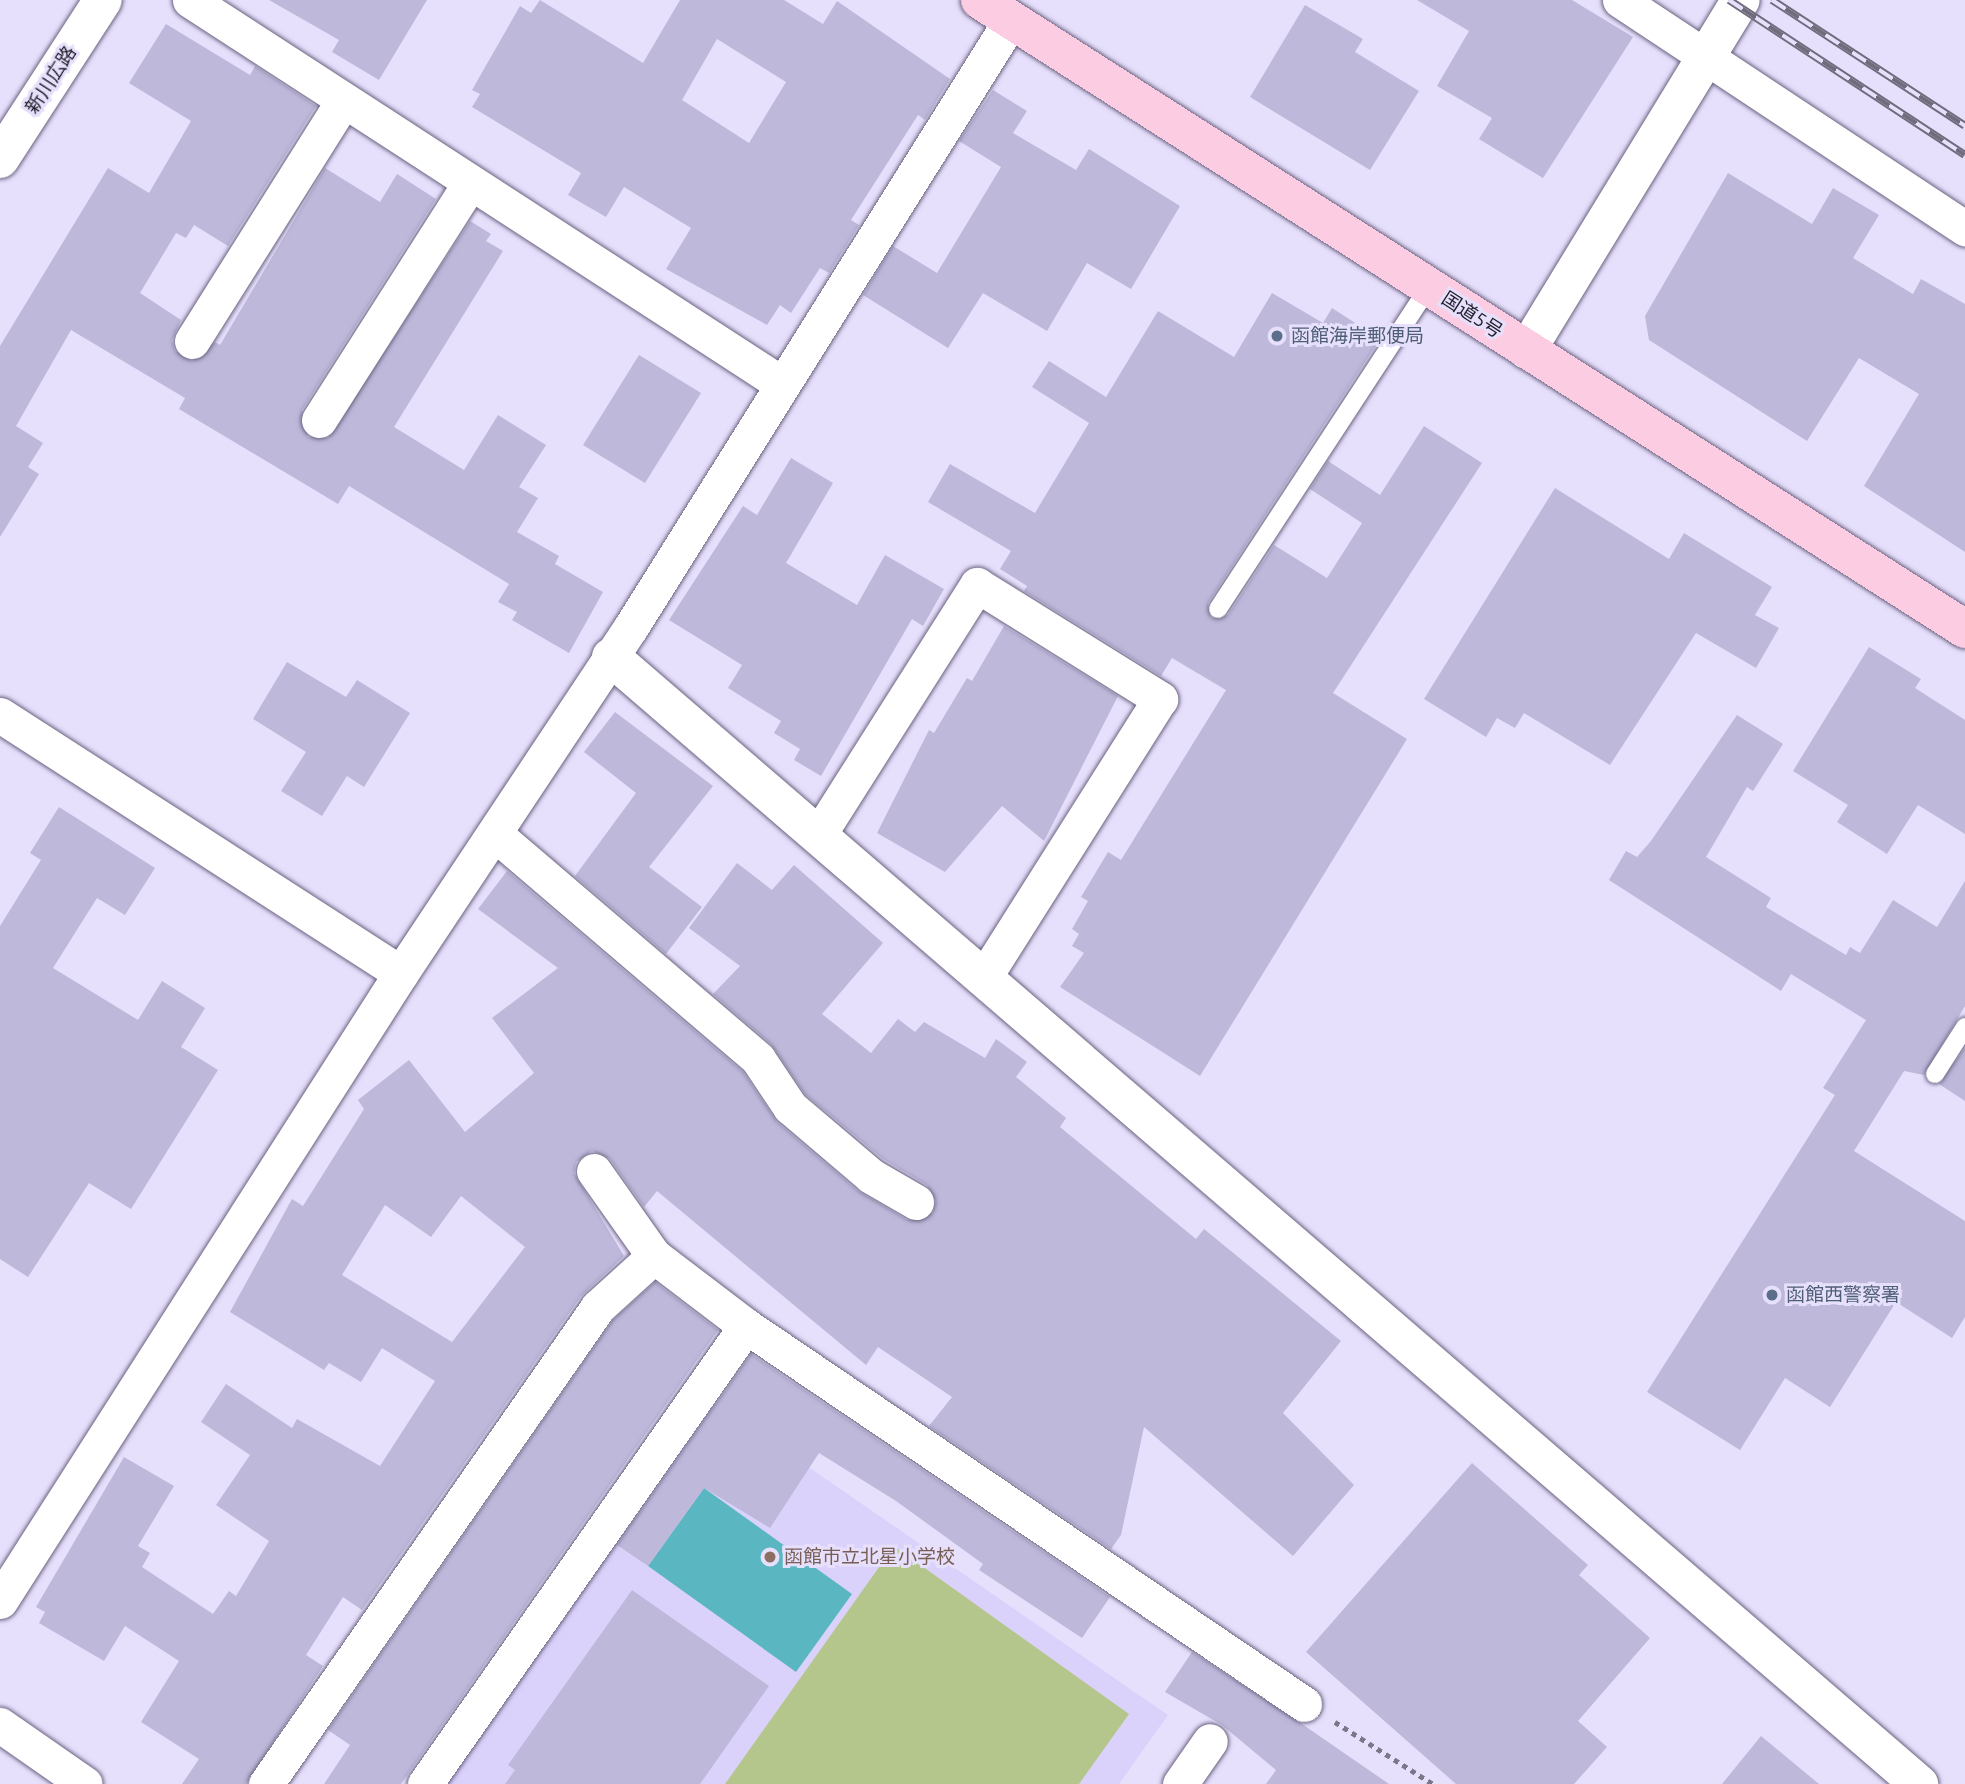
<!DOCTYPE html>
<meta charset="utf-8">
<style>
body{margin:0}
#map{position:relative;width:1965px;height:1784px;overflow:hidden;background:#e7e0fc;font-family:Ubuntu,"Noto Sans JP",sans-serif}
div>[style]{position:absolute}
[style*='--x']{left:calc(var(--x)*1px);top:calc(var(--y)*1px);width:calc(var(--w)*1px);rotate:calc(var(--a)*1deg)}
.built>*{inset:0;background:#dbd2fb}
.green>*{inset:0;background:#b5c68c}
.water>*{inset:0;background:#5ab7c2}
.building>*{inset:0;background:#beb8da}
.path>*{height:4.5px;margin-top:-2.25px;transform-origin:0;background:repeating-linear-gradient(90deg,#7b768a 0 5px,transparent 0 10px)}
.roads{filter:drop-shadow(0 0 2px #6a6280) drop-shadow(0 0 2px #6a6280)}
.service>*{height:18px;margin:-9px;padding:0 9px;transform-origin:9px;border-radius:9px;background:#fff}
.minor>*{height:35px;margin:-17.5px;padding:0 17.5px;transform-origin:17.5px;border-radius:17.5px;background:#fff}
.tertiary>*{height:38px;margin:-19px;padding:0 19px;transform-origin:19px;border-radius:19px;background:#fff}
.trunk>*{height:38px;margin:-19px;padding:0 19px;transform-origin:19px;border-radius:19px;background:#fbcce2}
.rail>*{height:8px;margin-top:-4px;transform-origin:0;background:repeating-linear-gradient(90deg,#e7e0fc 0 16px,#706c7e 0 32px);box-sizing:border-box;border-block:2px solid #706c7e}
.dots>*{width:19px;height:19px;translate:-50% -50%;box-sizing:border-box;border:4px solid #e7e0fc;border-radius:50%}
span{translate:-50% -50%;white-space:nowrap;text-align:center;line-height:1.15;-webkit-text-stroke:6px #e7e0fc;paint-order:stroke}
.street-label{font-size:19px;color:#1f1c28}
.service-label{font-size:19px;color:#4e5e75}
.left{translate:0 -50%;text-align:left}
.education-label{font-size:19px;color:#785e54}
</style>
<div id="map">
<div class="built">
<i style="clip-path:polygon(710px 1399px,1168px 1715px,1119px 1784px,445px 1784px)"></i>
</div>
<div class="green">
<i style="clip-path:polygon(894px 1546px,1129px 1714px,1079px 1784px,725px 1784px)"></i>
</div>
<div class="water">
<i style="clip-path:polygon(704px 1488px,852px 1594px,796px 1672px,648px 1566px)"></i>
</div>
<div class="building">
<i style="clip-path:polygon(269px 0,427px 0,379px 80px,332px 52px,339px 40px)"></i>
<i style="clip-path:polygon(evenodd,540px 0,643px 63px,680px 0,784px 0,823px 24px,837px 1px,950px 79px,925px 120px,918px 115px,851px 220px,859px 225px,829px 273px,820px 268px,791px 313px,780px 305px,767px 325px,666px 269px,691px 228px,624px 187px,606px 217px,568px 195px,581px 173px,472px 107px,480px 94px,472px 90px,520px 6px,531px 13px,540px 0,717px 39px,786px 82px,749px 143px,682px 100px,717px 39px)"></i>
<i style="clip-path:polygon(1417px 0,1572px 0,1633px 37px,1543px 178px,1479px 139px,1492px 118px,1437px 86px,1469px 31px)"></i>
<i style="clip-path:polygon(1305px 5px,1363px 39px,1355px 52px,1419px 91px,1370px 170px,1250px 97px)"></i>
<i style="clip-path:polygon(166px 24px,250px 75px,255px 66px,316px 106px,228px 246px,194px 225px,186px 238px,176px 233px,140px 293px,181px 320px,172px 340px,175px 351px,192px 361px,215px 342px,220px 345px,325px 168px,380px 202px,397px 174px,436px 199px,302px 410px,308px 437px,328px 438px,470px 221px,491px 234px,486px 241px,503px 251px,394px 427px,464px 470px,498px 415px,546px 445px,519px 487px,538px 498px,517px 532px,559px 556px,555px 564px,603px 592px,569px 653px,512px 620px,517px 612px,498px 602px,509px 584px,349px 486px,338px 504px,179px 409px,185px 398px,71px 330px,16px 426px,43px 443px,28px 467px,39px 474px,0 537px,0 346px,108px 168px,149px 193px,191px 121px,129px 83px)"></i>
<i style="clip-path:polygon(993px 90px,1027px 111px,1013px 133px,1076px 170px,1089px 149px,1180px 206px,1131px 289px,1087px 263px,1047px 331px,983px 293px,948px 348px,863px 295px,893px 246px,937px 273px,1001px 167px,959px 141px)"></i>
<i style="clip-path:polygon(1728px 173px,1812px 224px,1833px 188px,1879px 215px,1853px 258px,1913px 294px,1921px 279px,1965px 304px,1965px 552px,1864px 486px,1919px 394px,1859px 358px,1807px 441px,1649px 340px,1645px 316px)"></i>
<i style="clip-path:polygon(1272px 293px,1323px 323px,1332px 308px,1380px 339px,1208px 603px,1211px 618px,1228px 615px,1274px 545px,1327px 578px,1362px 523px,1310px 489px,1328px 461px,1380px 495px,1424px 426px,1482px 463px,1333px 693px,1407px 739px,1200px 1076px,1060px 987px,1084px 953px,1072px 946px,1079px 934px,1072px 929px,1088px 901px,1081px 897px,1108px 852px,1121px 860px,1226px 690px,1172px 658px,1161px 676px,1024px 591px,1027px 586px,1000px 569px,1011px 551px,928px 502px,950px 464px,1035px 513px,1089px 423px,1032px 387px,1049px 361px,1106px 397px,1158px 311px,1234px 357px)"></i>
<i style="clip-path:polygon(639px 355px,701px 393px,645px 483px,583px 445px)"></i>
<i style="clip-path:polygon(791px 458px,833px 483px,786px 563px,857px 605px,885px 555px,944px 589px,923px 626px,912px 619px,821px 776px,794px 760px,800px 749px,774px 733px,781px 721px,728px 688px,742px 665px,669px 620px,743px 506px,757px 515px)"></i>
<i style="clip-path:polygon(1555px 488px,1669px 559px,1684px 533px,1772px 587px,1755px 615px,1779px 628px,1756px 668px,1696px 633px,1610px 765px,1524px 713px,1515px 728px,1497px 718px,1486px 737px,1424px 699px)"></i>
<i style="clip-path:polygon(1004px 626px,1118px 696px,1044px 841px,1002px 806px,945px 872px,877px 833px,929px 730px,934px 733px,967px 678px,972px 681px)"></i>
<i style="clip-path:polygon(1869px 647px,1921px 679px,1915px 688px,1965px 720px,1965px 834px,1918px 805px,1887px 854px,1837px 822px,1848px 805px,1793px 771px)"></i>
<i style="clip-path:polygon(287px 662px,346px 697px,357px 680px,410px 713px,364px 787px,347px 776px,322px 816px,281px 791px,306px 752px,253px 719px)"></i>
<i style="clip-path:polygon(615px 712px,713px 786px,649px 867px,702px 907px,666px 954px,575px 876px,636px 793px,584px 752px)"></i>
<i style="clip-path:polygon(1737px 715px,1783px 744px,1753px 791px,1747px 787px,1706px 857px,1771px 898px,1766px 907px,1846px 955px,1850px 947px,1860px 953px,1893px 900px,1937px 927px,1965px 881px,1965px 1006px,1924px 1075px,1904px 1071px,1854px 1151px,1965px 1221px,1965px 1317px,1952px 1338px,1896px 1302px,1830px 1407px,1785px 1378px,1740px 1450px,1647px 1392px,1835px 1095px,1823px 1088px,1866px 1020px,1791px 974px,1781px 991px,1609px 880px,1626px 851px,1637px 857px,1651px 841px)"></i>
<i style="clip-path:polygon(59px 807px,155px 868px,125px 915px,97px 898px,53px 968px,138px 1020px,162px 981px,205px 1008px,181px 1047px,218px 1070px,131px 1209px,89px 1183px,28px 1277px,0 1259px,0 926px,41px 860px,30px 853px)"></i>
<i style="clip-path:polygon(evenodd,737px 863px,772px 890px,794px 865px,883px 943px,822px 1014px,871px 1053px,898px 1019px,915px 1032px,924px 1022px,985px 1058px,996px 1039px,1027px 1062px,1016px 1077px,1066px 1118px,1060px 1127px,1196px 1239px,1204px 1229px,1341px 1341px,1283px 1413px,1354px 1485px,1293px 1556px,1144px 1427px,1121px 1535px,1111px 1549px,929px 1426px,952px 1397px,878px 1347px,866px 1365px,657px 1191px,644px 1207px,610px 1159px,592px 1151px,576px 1162px,574px 1173px,624px 1256px,581px 1296px,362px 1610px,343px 1597px,306px 1655px,323px 1666px,246px 1784px,182px 1784px,199px 1759px,141px 1722px,179px 1661px,125px 1626px,104px 1661px,39px 1623px,45px 1612px,36px 1607px,124px 1457px,174px 1486px,138px 1546px,150px 1553px,142px 1567px,213px 1614px,229px 1591px,236px 1596px,269px 1541px,216px 1505px,250px 1455px,201px 1422px,226px 1384px,292px 1428px,297px 1419px,380px 1466px,435px 1381px,382px 1348px,361px 1382px,329px 1363px,324px 1370px,230px 1312px,292px 1199px,303px 1206px,364px 1109px,358px 1100px,409px 1060px,465px 1132px,534px 1073px,492px 1018px,558px 968px,478px 909px,507px 871px,743px 1072px,777px 1122px,858px 1191px,907px 1220px,933px 1213px,936px 1201px,927px 1185px,883px 1159px,805px 1094px,771px 1044px,713px 994px,740px 966px,689px 928px,737px 863px,461px 1196px,525px 1247px,452px 1342px,342px 1275px,385px 1205px,431px 1237px,461px 1196px)"></i>
<i style="clip-path:polygon(1965px 1048px,1965px 1101px,1939px 1084px)"></i>
<i style="clip-path:polygon(655px 1282px,718px 1330px,401px 1784px,324px 1784px,350px 1745px,328px 1730px,613px 1320px)"></i>
<i style="clip-path:polygon(751px 1354px,1110px 1597px,1082px 1638px,979px 1570px,983px 1564px,896px 1501px,819px 1453px,770px 1528px,704px 1488px,648px 1566px,617px 1545px)"></i>
<i style="clip-path:polygon(1472px 1463px,1588px 1565px,1579px 1575px,1650px 1638px,1578px 1721px,1607px 1747px,1574px 1784px,1456px 1784px,1306px 1652px)"></i>
<i style="clip-path:polygon(632px 1590px,769px 1686px,700px 1784px,505px 1784px,515px 1770px,508px 1765px)"></i>
<i style="clip-path:polygon(1192px 1652px,1302px 1724px,1389px 1784px,1266px 1784px,1276px 1770px,1222px 1725px,1165px 1692px)"></i>
<i style="clip-path:polygon(1761px 1736px,1819px 1784px,1722px 1784px)"></i>
</div>
<div class="path">
<i style="--x:1335;--y:1722;--w:116;--a:32.3"></i>
</div>
<div class="roads">
<div class="service">
<i style="--x:1218;--y:609;--w:385;--a:-56.8"></i>
<i style="--x:1935;--y:1074;--w:56;--a:-57.4"></i>
</div>
<div class="minor">
<i style="--x:190;--y:0;--w:706;--a:32.97"></i>
<i style="--x:1620;--y:0;--w:414;--a:33.5"></i>
<i style="--x:192;--y:341;--w:284;--a:-57.8"></i>
<i style="--x:319;--y:420;--w:281;--a:-57.5"></i>
<i style="--x:0;--y:715;--w:477;--a:32.8"></i>
<i style="--x:495;--y:834;--w:346;--a:40.5"></i>
<i style="--x:758;--y:1059;--w:58;--a:56.3"></i>
<i style="--x:790;--y:1107;--w:106;--a:40.4"></i>
<i style="--x:871;--y:1176;--w:52;--a:30"></i>
<i style="--x:819;--y:834;--w:295;--a:-57.6"></i>
<i style="--x:977;--y:585;--w:216;--a:31.9"></i>
<i style="--x:1160;--y:699;--w:329;--a:122.3"></i>
<i style="--x:594;--y:1171;--w:104;--a:54.8"></i>
<i style="--x:654;--y:1256;--w:116;--a:37.3"></i>
<i style="--x:746;--y:1326;--w:674;--a:34.11"></i>
<i style="--x:0;--y:1601;--w:745;--a:-57.44"></i>
<i style="--x:401;--y:973;--w:415;--a:-56.4"></i>
<i style="--x:631;--y:627;--w:716;--a:-57.95"></i>
<i style="--x:0;--y:1725;--w:103;--a:34.8"></i>
<i style="--x:266;--y:1784;--w:581;--a:-55.16"></i>
<i style="--x:598;--y:1307;--w:76;--a:-42.3"></i>
<i style="--x:425;--y:1784;--w:559;--a:-54.97"></i>
<i style="--x:1180;--y:1784;--w:52;--a:-55.1"></i>
</div>
<div class="tertiary">
<i style="--x:0;--y:159;--w:189;--a:-57.1"></i>
<i style="--x:1527;--y:350;--w:410;--a:-58.6"></i>
<i style="--x:611;--y:657;--w:1727;--a:40.75"></i>
</div>
<div class="trunk">
<i style="--x:980;--y:0;--w:1169;--a:32.56"></i>
</div>
</div>
<div class="rail">
<i style="--x:1729;--y:0;--w:282;--a:33.3"></i>
<i style="--x:1772;--y:0;--w:230;--a:33.1"></i>
</div>
<div class="dots">
<i style="left:1277px;top:336px;background:#5c6f8a"></i>
<i style="left:1772px;top:1295px;background:#5c6f8a"></i>
<i style="left:770px;top:1557px;background:#8d6e63"></i>
</div>
<div class="street-label">
<span style="left:51px;top:80px;rotate:-57deg">新川広路</span>
<span style="left:1472px;top:315px;rotate:33deg">国道5号</span>
</div>
<div class="service-label">
<span class="left" style="left:1291px;top:336px">函館海岸郵便局</span>
<span class="left" style="left:1786px;top:1295px">函館西警察署</span>
</div>
<div class="education-label">
<span class="left" style="left:784px;top:1557px">函館市立北星小学校</span>
</div>
</div>
